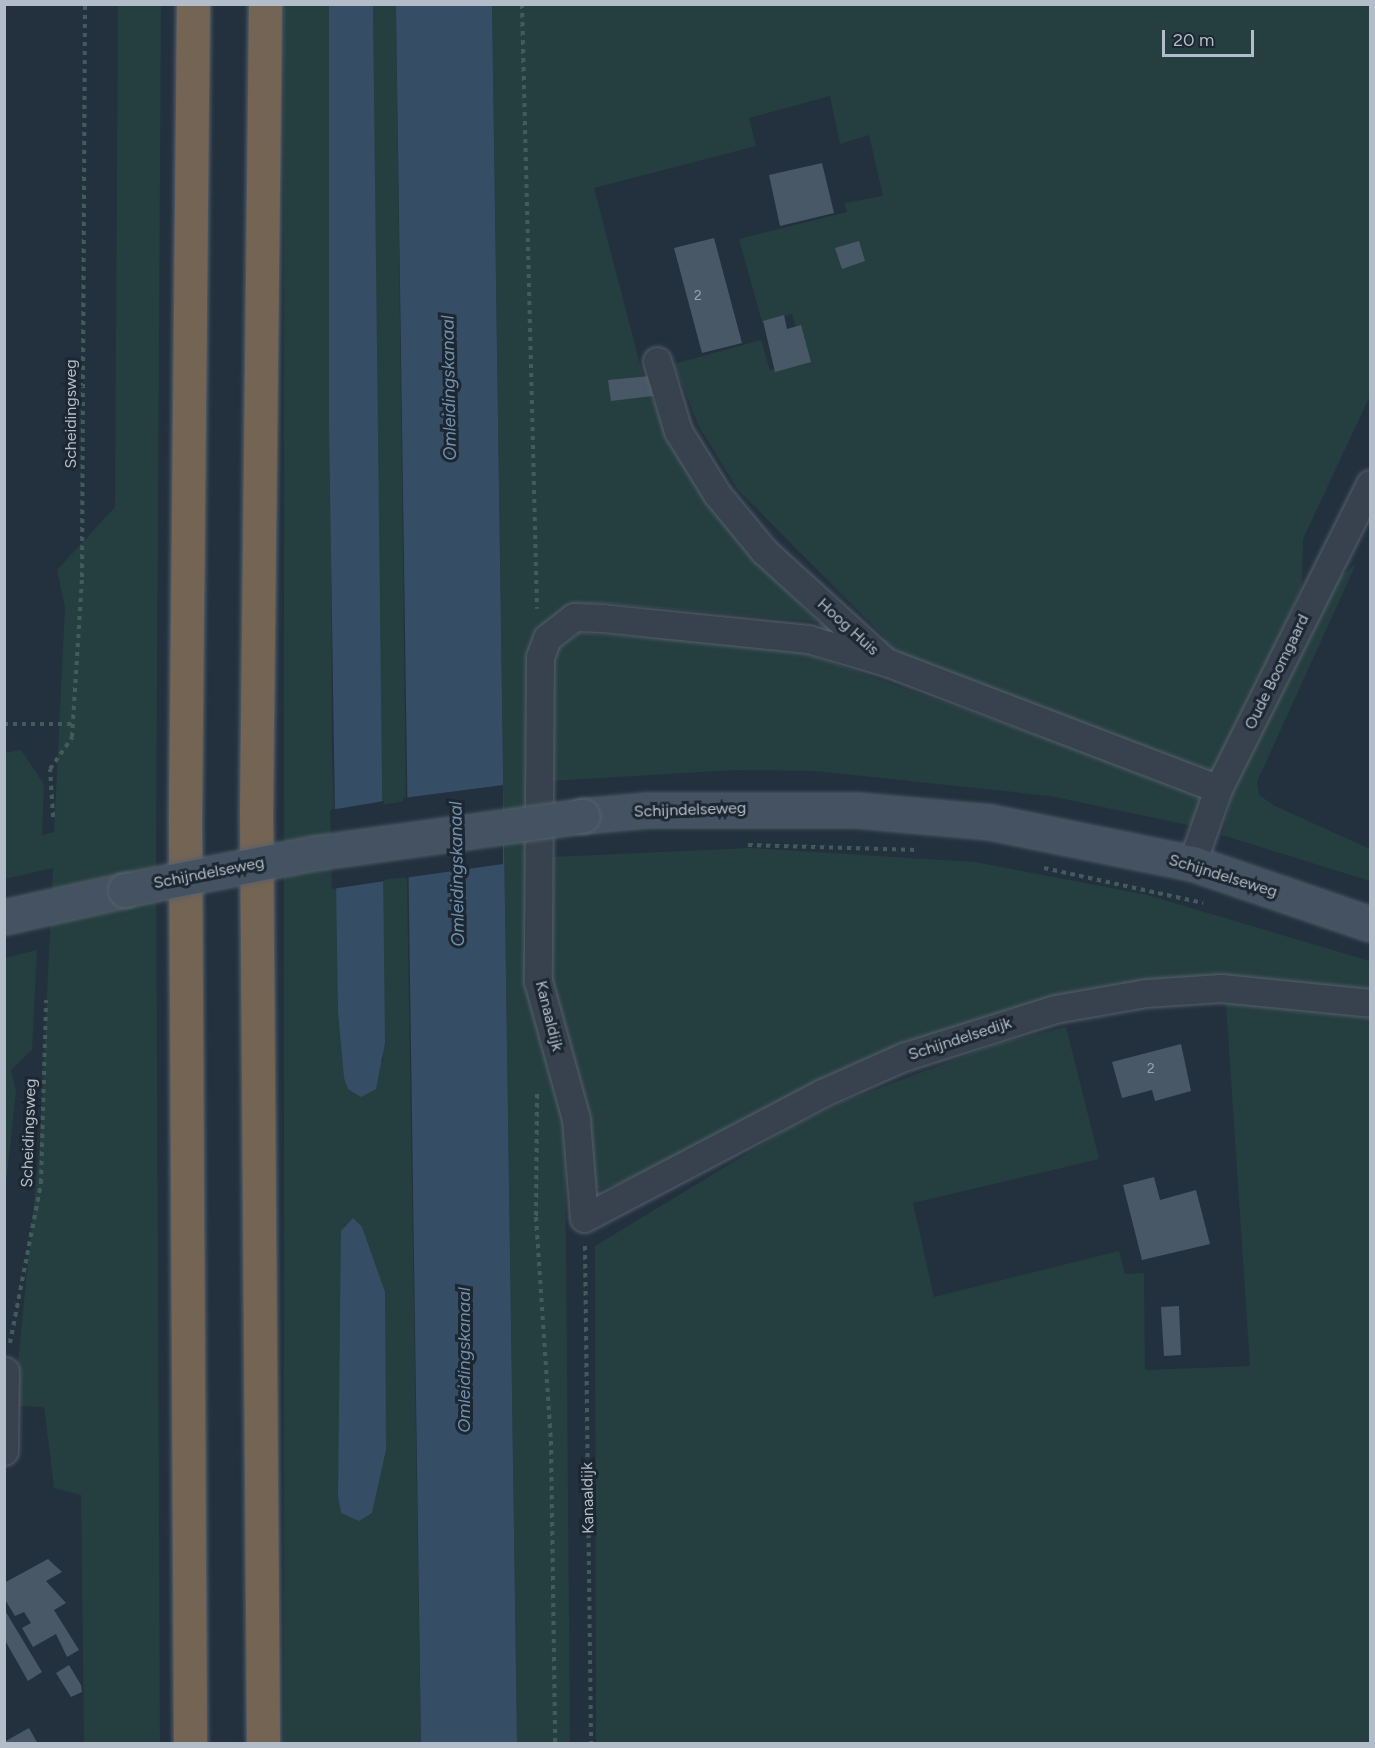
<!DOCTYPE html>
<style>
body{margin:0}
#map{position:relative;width:1375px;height:1748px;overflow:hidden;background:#23313e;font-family:Figtree,sans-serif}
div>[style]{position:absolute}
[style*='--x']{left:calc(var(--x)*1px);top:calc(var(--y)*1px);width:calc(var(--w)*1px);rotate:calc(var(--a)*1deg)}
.green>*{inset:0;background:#253e3f}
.water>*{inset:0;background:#364e65}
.pier>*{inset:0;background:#23313e}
.building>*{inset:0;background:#495867}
.path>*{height:4px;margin-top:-2px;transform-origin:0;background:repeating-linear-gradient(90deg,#435b5b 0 4.5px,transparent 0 9px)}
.roads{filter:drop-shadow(0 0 2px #55606b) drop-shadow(0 0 2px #55606b)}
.street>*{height:27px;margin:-13.5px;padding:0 13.5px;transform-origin:13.5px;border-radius:13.5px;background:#37424e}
.secondary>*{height:33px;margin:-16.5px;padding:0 16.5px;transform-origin:16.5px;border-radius:16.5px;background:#455261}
.highway>*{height:33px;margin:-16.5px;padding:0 16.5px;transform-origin:16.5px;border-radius:16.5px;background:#746454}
.bridges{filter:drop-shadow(0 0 2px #55606b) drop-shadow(0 0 2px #55606b)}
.secondary-bridge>*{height:33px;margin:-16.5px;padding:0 16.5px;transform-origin:16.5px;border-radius:16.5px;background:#455261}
span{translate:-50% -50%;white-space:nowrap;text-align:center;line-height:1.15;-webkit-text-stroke:6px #1c2732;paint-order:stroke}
.number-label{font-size:14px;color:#98a4b0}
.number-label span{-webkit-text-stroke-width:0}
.street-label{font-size:16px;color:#b3bdc9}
.water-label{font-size:18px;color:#7291ad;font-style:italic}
.frame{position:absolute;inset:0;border:6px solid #b3bdc9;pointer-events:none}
.scale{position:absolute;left:1162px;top:30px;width:92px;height:27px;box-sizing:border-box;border:3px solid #b3bdc9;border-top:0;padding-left:8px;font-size:18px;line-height:21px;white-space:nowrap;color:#b3bdc9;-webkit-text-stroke:4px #1c2732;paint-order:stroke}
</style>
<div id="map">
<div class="green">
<i style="clip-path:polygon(118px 5px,161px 5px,156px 846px,160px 1743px,84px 1743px,81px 1495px,54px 1488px,44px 1407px,16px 1406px,15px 1392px,40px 1142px,53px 868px,5px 879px,4px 753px,21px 750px,44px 784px,42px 835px,54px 832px,65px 608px,57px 570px,115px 507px)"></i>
<i style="clip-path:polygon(evenodd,284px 5px,329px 5px,332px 759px,344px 1078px,383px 1061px,382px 880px,407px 877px,421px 1743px,284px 1743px,284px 5px,345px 1222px,386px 1450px,372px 1513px,359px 1520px,341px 1513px,338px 1496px,345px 1222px)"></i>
<i style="clip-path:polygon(373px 5px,396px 5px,406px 801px,381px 805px)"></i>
<i style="clip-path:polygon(evenodd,492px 5px,1370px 5px,1370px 396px,1303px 539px,1302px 585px,1220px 774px,1163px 763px,821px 631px,818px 622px,602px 603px,570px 604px,537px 629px,529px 649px,527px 984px,565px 1120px,570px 1744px,517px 1743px,492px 5px,830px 96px,840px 144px,869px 135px,883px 196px,844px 203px,847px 212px,739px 239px,762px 322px,792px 314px,805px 358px,770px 370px,761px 340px,674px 364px,698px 425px,738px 490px,887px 640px,818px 622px,758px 560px,680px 453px,646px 387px,594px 188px,756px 146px,749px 118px,830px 96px)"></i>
<i style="clip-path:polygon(1356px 564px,1257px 782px,1259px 795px,1275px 806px,1370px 849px,1370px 881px,1222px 835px,1237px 777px,1312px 600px)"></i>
<i style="clip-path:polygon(579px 633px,759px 645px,810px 655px,1213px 798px,1202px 828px,1050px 796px,815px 771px,735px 770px,551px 781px,553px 662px,557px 649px)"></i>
<i style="clip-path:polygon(750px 848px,975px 862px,1147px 895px,1370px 961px,1370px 992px,1239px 977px,1063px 999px,601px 1190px,594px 1186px,552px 996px,551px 857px)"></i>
<i style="clip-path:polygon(37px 950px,32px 1050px,11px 1070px,16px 1091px,5px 1193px,5px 958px)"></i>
<i style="clip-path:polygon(1256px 1003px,1370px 1018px,1370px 1743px,596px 1743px,595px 1246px,789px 1128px,845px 1101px,997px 1044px,1066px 1027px,1099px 1159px,913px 1203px,934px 1297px,1119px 1251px,1125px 1274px,1144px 1273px,1145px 1370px,1250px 1366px,1226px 1004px)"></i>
</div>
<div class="water">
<i style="clip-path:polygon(329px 5px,373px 5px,385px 1043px,376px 1089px,361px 1097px,348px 1089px,344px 1078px,338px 1011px,329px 423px)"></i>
<i style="clip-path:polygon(396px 5px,492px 5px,517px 1743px,421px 1743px)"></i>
<i style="clip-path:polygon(353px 1218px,362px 1227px,385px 1292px,386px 1450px,372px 1513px,359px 1521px,341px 1513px,338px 1496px,341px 1231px)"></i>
</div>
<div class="pier">
<i style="clip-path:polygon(503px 785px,503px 864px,404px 878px,403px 798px)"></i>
<i style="clip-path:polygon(384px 801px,385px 881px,332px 889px,330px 810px)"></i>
</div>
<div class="building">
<i style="clip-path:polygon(822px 163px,834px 213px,780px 226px,769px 175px)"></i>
<i style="clip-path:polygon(714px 238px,742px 343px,702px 353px,674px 248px)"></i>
<i style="clip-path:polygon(859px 241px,865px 261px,842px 269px,835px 248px)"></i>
<i style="clip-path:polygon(784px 315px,787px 329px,801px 325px,811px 362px,775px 372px,763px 321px)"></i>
<i style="clip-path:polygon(650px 376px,653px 396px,611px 401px,608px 380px)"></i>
<i style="clip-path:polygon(1181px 1044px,1191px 1091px,1155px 1101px,1152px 1090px,1122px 1098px,1112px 1062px)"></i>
<i style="clip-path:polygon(1154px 1177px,1160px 1200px,1196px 1190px,1210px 1244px,1142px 1260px,1123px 1185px)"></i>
<i style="clip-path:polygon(1179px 1306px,1181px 1355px,1164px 1356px,1161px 1307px)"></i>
<i style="clip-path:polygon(48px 1559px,62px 1572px,46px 1581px,66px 1603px,54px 1610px,79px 1650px,67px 1657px,56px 1634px,33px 1647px,22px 1628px,31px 1623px,24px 1612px,15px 1616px,4px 1598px,4px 1583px)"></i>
<i style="clip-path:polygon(4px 1609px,42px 1672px,28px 1681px,6px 1642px)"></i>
<i style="clip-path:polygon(69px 1665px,81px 1685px,82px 1692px,71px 1697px,56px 1673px)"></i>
<i style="clip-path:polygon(29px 1728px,38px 1744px,4px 1744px,4px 1742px)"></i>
</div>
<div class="path">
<i style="--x:522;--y:4;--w:605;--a:88.58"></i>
<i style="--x:4;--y:724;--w:69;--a:0"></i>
<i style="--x:53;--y:817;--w:48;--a:-93.6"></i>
<i style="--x:50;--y:769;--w:39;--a:-55"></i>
<i style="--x:72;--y:737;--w:160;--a:-86.4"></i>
<i style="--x:82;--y:577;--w:573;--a:-89.7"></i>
<i style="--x:748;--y:845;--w:170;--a:1.7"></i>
<i style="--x:1044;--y:868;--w:163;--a:12.4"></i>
<i style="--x:537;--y:1094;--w:123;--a:90.5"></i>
<i style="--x:536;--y:1217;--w:225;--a:86.2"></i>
<i style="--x:551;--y:1441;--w:303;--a:89.2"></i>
<i style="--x:585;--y:1246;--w:498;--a:89.3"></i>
<i style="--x:10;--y:1343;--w:163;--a:-79"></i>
<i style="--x:41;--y:1183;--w:183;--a:-88.4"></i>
</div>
<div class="roads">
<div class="street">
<i style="--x:657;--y:361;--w:73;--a:73.3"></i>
<i style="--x:678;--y:431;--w:74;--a:58.2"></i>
<i style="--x:717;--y:494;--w:74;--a:50.5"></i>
<i style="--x:764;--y:551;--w:165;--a:42.3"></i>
<i style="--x:886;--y:662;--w:355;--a:20.9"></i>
<i style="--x:886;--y:662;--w:81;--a:-163.6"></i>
<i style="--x:808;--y:639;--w:206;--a:-174.2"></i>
<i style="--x:603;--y:618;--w:29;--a:-178"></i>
<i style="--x:574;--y:617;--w:34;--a:142"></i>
<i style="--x:547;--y:638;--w:20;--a:110"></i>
<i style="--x:540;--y:657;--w:324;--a:90.4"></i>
<i style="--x:538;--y:981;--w:143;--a:74.6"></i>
<i style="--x:576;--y:1119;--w:99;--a:85.4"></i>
<i style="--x:584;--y:1218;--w:269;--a:-27.7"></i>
<i style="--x:822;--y:1093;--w:89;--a:-24"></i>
<i style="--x:903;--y:1057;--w:159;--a:-17.5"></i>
<i style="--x:1055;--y:1009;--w:92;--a:-10"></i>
<i style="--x:1146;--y:993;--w:75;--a:-3.8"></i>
<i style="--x:1221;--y:988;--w:150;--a:5.7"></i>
<i style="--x:1192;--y:863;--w:78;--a:-70.6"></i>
<i style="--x:1218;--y:789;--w:341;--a:-63.5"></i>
<i style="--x:4;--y:1451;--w:80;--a:-89.3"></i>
</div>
<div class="secondary">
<i style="--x:582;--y:816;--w:66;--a:-5.2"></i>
<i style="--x:648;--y:810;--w:208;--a:0"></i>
<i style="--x:856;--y:810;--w:135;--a:5.1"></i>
<i style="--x:990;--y:822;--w:206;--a:11.5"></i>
<i style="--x:1192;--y:863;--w:188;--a:18.9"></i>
<i style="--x:4;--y:917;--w:124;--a:-12.6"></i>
</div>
<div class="highway">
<i style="--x:190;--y:1744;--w:924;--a:-90.31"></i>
<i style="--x:185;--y:820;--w:816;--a:-89.44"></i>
<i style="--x:263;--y:1744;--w:931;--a:-90.43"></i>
<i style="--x:256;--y:813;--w:809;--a:-89.36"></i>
</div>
</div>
<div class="bridges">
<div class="secondary-bridge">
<i style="--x:125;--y:890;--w:193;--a:-11.1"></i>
<i style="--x:314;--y:853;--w:271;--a:-7.9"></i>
</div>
</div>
<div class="number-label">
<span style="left:698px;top:296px">2</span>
<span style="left:1151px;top:1069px">2</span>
</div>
<div class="street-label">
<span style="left:71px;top:414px;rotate:-90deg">Scheidingsweg</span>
<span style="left:848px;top:627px;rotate:42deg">Hoog Huis</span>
<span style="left:1277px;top:672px;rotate:-64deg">Oude Boomgaard</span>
<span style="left:690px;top:810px;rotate:-2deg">Schijndelseweg</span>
<span style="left:209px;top:873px;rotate:-11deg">Schijndelseweg</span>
<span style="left:1223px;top:876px;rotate:17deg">Schijndelseweg</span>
<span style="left:549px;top:1016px;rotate:76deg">Kanaaldijk</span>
<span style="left:960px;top:1039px;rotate:-18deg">Schijndelsedijk</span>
<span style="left:29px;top:1133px;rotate:-88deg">Scheidingsweg</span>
<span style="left:588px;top:1498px;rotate:-91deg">Kanaaldijk</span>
</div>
<div class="water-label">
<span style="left:449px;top:388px;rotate:-91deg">Omleidingskanaal</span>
<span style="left:457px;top:874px;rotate:-91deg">Omleidingskanaal</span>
<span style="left:464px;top:1360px;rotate:-90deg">Omleidingskanaal</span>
</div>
<div class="frame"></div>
<div class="scale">20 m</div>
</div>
